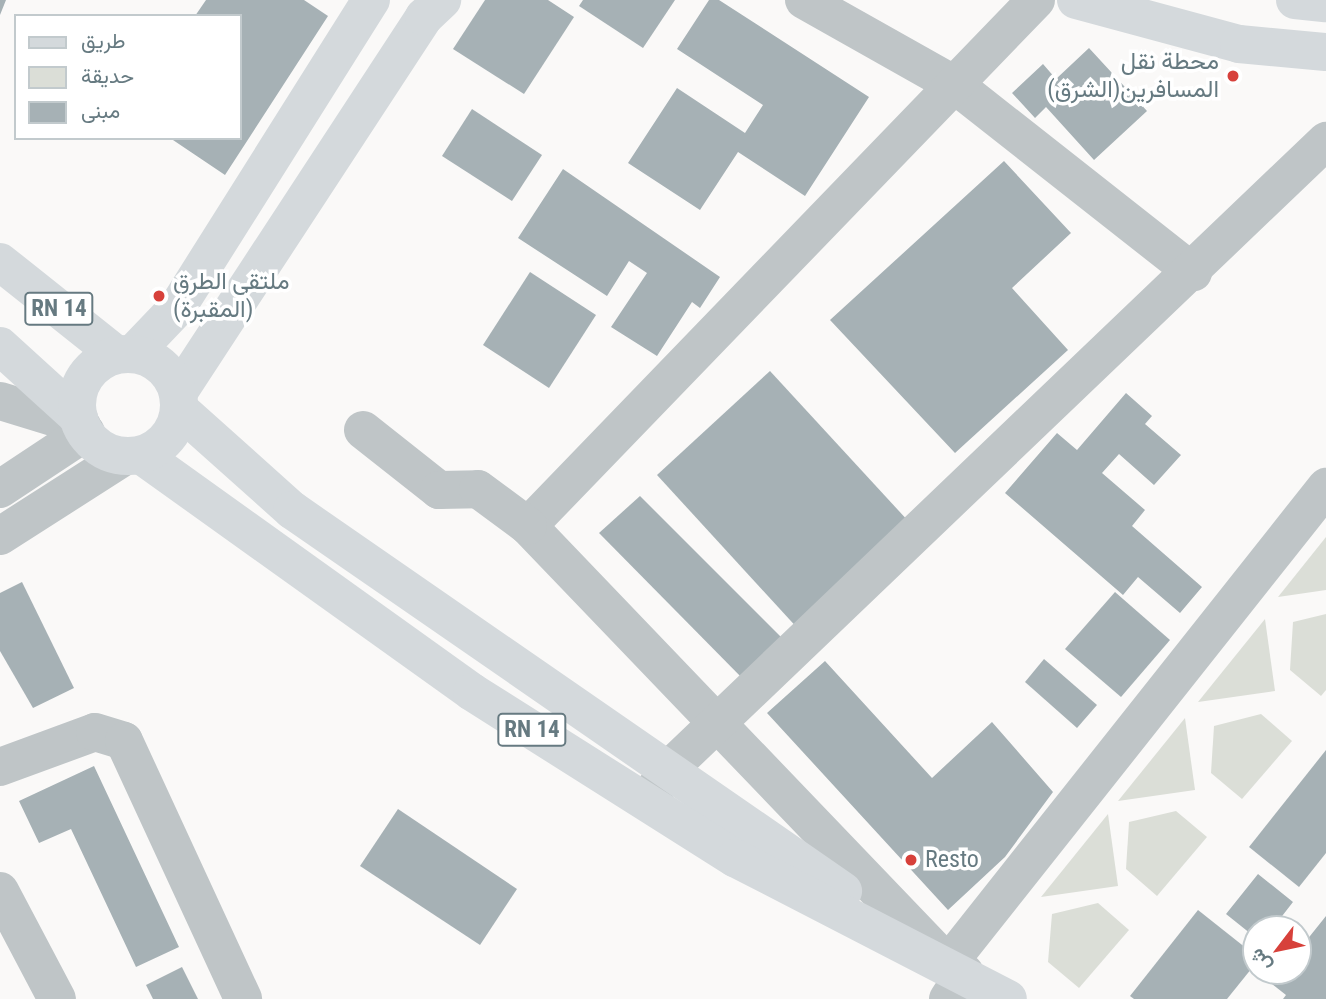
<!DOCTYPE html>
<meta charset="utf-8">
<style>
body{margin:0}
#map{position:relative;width:1326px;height:999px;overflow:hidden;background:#faf9f8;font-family:"Roboto Condensed",Vazirmatn,sans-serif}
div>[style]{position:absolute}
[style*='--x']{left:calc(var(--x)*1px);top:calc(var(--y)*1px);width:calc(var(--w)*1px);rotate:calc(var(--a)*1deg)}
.green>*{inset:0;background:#dbded7}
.building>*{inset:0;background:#a6b1b5}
.minor>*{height:38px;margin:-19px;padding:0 19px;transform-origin:19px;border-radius:19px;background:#bfc5c7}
.major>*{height:38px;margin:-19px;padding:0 19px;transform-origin:19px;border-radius:19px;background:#d4d9dc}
.highway>*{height:38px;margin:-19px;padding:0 19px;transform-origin:19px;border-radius:19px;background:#d4d9dc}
.highway>.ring{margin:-19px;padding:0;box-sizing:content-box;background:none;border:38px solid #d4d9dc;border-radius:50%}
.dots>*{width:19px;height:19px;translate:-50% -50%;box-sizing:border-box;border:4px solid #fff;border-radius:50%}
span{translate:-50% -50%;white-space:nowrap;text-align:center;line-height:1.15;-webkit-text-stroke:7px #fff;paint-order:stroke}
.shield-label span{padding:2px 5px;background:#fff;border:2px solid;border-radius:5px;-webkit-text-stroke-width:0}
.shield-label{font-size:23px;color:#667a81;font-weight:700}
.poi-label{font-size:24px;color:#667a81}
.right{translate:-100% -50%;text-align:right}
.left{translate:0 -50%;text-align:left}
.legend{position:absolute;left:14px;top:14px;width:228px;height:126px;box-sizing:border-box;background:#fff;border:2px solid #c2cacd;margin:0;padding:9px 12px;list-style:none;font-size:21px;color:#667a81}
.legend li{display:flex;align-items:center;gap:14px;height:35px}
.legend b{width:35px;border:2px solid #c2cacd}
.north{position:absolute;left:1242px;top:915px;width:70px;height:70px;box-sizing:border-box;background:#fff;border:2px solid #c2cacd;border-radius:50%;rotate:238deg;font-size:19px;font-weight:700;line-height:28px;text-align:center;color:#667a81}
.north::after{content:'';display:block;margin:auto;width:24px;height:32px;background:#d7413b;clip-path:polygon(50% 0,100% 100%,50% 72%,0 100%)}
</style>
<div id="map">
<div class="green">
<i style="clip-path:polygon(1326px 537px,1326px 590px,1278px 597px)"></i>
<i style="clip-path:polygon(1326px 614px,1326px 690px,1321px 696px,1290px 670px,1293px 622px)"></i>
<i style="clip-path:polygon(1265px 619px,1275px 691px,1198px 702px)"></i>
<i style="clip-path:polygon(1261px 714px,1292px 741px,1242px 799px,1211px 773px,1214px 726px)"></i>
<i style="clip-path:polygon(1185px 718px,1195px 790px,1118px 801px)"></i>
<i style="clip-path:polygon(1176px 811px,1207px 837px,1157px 896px,1126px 869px,1129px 822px)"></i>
<i style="clip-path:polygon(1108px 814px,1118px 886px,1041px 897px)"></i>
<i style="clip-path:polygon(1098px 903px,1129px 930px,1079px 988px,1048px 962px,1052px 914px)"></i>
</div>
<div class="building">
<i style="clip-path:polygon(0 0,6px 0,0 15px)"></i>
<i style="clip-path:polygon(206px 0,304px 0,328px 16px,225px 175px,170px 138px,240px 138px,240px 16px,195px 16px)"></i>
<i style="clip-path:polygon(485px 0,548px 0,574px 17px,524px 94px,453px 49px)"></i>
<i style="clip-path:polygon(583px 0,675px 0,643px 48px,579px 6px)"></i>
<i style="clip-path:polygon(709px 0,719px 0,869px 97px,805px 196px,738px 152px,700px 210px,628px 163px,677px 88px,745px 133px,763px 105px,677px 49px)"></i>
<i style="clip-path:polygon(1089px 48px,1147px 111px,1094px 160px,1046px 107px,1035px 118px,1012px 93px,1043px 64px,1056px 79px)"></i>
<i style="clip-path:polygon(472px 109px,542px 155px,512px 201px,442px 156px)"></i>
<i style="clip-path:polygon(1004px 161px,1071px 233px,1012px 288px,1068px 350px,955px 453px,830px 320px)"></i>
<i style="clip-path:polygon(563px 169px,720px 277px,700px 308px,692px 302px,657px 356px,611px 327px,647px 273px,629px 261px,607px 296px,518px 238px)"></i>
<i style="clip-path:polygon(530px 272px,596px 315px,549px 388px,483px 345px)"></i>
<i style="clip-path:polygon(770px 371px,910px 523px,801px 632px,657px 475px)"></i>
<i style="clip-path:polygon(1126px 393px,1152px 416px,1145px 424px,1181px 455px,1154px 485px,1119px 454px,1102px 473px,1145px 510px,1132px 526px,1202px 587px,1180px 613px,1138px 577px,1123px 595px,1005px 493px,1057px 433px,1077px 450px)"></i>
<i style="clip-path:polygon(640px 496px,788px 644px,746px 682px,599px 533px)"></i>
<i style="clip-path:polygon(22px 582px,74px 688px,33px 708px,0 651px,0 593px)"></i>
<i style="clip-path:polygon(1115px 592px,1170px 640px,1121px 697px,1065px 649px)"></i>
<i style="clip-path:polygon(1044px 659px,1097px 705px,1077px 728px,1025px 682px)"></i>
<i style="clip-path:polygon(825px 661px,932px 778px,992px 722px,1053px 792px,1005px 857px,948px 910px,767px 713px)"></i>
<i style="clip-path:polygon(1326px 750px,1326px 853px,1299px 887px,1249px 847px)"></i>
<i style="clip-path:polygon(94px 766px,179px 947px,136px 967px,71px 829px,39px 843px,19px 801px)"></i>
<i style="clip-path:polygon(398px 809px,517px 889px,480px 945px,360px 866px)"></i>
<i style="clip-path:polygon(1258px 874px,1293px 902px,1272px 929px,1256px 929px,1256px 938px,1226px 914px)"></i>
<i style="clip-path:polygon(1198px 910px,1256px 956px,1256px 963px,1227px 999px,1134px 999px,1130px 996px)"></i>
<i style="clip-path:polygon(1326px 916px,1326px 999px,1283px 999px,1286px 995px,1272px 984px,1282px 971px,1298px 971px,1298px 951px)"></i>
<i style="clip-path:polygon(182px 967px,198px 999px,153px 999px,146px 985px)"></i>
</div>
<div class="minor">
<i style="--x:804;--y:0;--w:173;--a:29.4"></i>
<i style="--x:955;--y:85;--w:303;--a:38.2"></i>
<i style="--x:1036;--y:0;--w:731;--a:134"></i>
<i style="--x:528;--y:526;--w:607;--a:46.2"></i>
<i style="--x:948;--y:964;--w:609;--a:-51.6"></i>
<i style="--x:0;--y:401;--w:86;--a:17"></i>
<i style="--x:363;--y:430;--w:97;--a:38.3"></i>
<i style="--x:439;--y:490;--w:39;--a:-1"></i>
<i style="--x:478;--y:489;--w:62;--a:36.5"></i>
<i style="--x:0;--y:489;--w:103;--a:-33.5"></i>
<i style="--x:0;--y:536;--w:148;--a:-32.6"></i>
<i style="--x:0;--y:767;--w:101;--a:-20.2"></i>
<i style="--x:95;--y:732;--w:30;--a:17"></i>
<i style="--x:124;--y:741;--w:284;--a:65.2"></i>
<i style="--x:649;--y:797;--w:34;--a:-54"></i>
<i style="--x:669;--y:769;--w:909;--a:-43.71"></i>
<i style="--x:0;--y:891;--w:122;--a:62.2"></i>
<i style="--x:948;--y:999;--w:31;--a:-57"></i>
</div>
<div class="major">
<i style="--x:1076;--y:0;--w:169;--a:15.1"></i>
<i style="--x:1239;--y:44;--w:87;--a:5.3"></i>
<i style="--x:1295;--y:0;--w:31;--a:6"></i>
<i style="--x:133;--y:354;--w:64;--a:-46.3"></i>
<i style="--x:177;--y:308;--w:364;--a:-57.8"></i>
<i style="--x:178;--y:393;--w:449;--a:-56.8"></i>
<i style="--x:424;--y:17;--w:25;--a:-43"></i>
<i style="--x:179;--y:409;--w:152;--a:41.8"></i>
<i style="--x:292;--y:510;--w:670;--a:34.66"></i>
<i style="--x:141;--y:455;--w:407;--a:35.6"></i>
<i style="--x:472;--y:692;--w:311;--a:32.3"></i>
<i style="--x:735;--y:858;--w:307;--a:27.3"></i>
</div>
<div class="highway">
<i style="--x:0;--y:262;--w:149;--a:38.5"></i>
<i style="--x:0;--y:346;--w:107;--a:42.3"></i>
<i class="ring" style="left:77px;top:354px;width:64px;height:64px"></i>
</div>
<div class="dots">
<i style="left:1233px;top:76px;background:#d7413b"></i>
<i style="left:159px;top:296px;background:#d7413b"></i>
<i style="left:911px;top:860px;background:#d7413b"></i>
</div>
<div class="shield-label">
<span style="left:59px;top:309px">RN 14</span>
<span style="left:532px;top:730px">RN 14</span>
</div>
<div class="poi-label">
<span class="right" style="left:1219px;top:76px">محطة نقل<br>المسافرين(الشرق)</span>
<span class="left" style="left:173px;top:296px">ملتقى الطرق<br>(المقبرة)</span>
<span class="left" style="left:925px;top:860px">Resto</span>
</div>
<ul class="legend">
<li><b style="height:9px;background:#d4d9dc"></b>طريق</li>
<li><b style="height:19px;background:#dbded7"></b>حديقة</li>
<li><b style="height:19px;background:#a6b1b5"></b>مبنى</li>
</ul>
<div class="north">ش</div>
</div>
